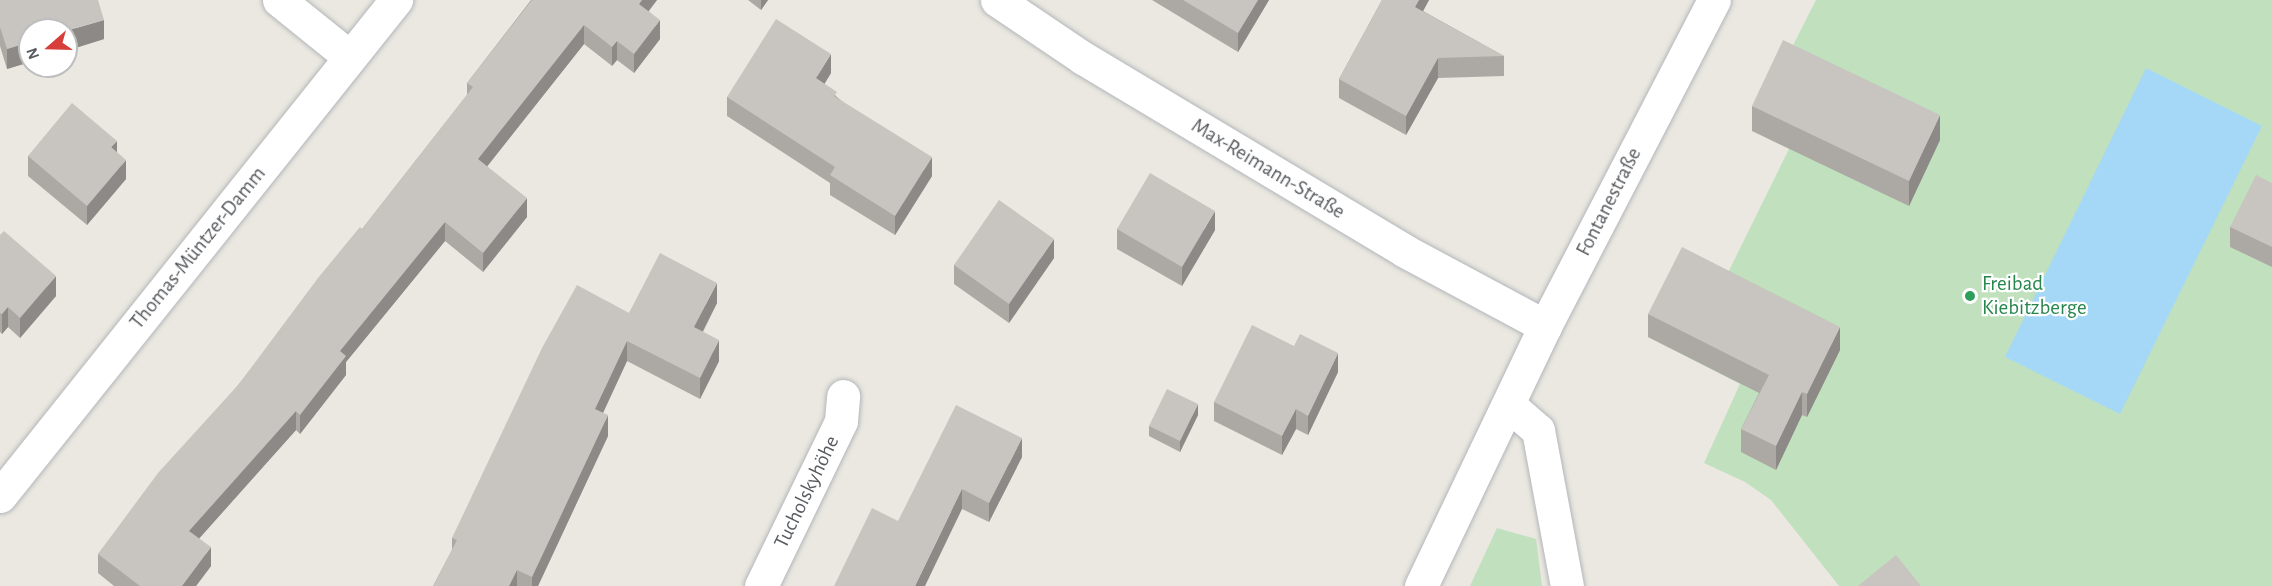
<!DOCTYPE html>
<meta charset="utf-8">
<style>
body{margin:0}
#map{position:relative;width:2272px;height:586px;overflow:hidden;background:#eae8e0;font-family:"Alegreya Sans",sans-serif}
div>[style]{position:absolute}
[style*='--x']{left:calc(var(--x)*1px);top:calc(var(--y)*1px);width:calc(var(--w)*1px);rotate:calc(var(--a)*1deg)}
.green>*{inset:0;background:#c0e0be}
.water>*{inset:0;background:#a5d7f6}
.roads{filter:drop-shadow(0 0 2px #b3b6ba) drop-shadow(0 0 2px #b3b6ba)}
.minor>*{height:33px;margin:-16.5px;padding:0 16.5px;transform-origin:16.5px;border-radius:16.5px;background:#fff}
.tertiary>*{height:33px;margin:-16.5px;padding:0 16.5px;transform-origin:16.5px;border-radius:16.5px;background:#fff}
.wall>*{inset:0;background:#aca9a5}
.shaded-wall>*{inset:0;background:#8c8986}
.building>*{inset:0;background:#c8c4c0}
.dots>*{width:16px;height:16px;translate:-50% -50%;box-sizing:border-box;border:3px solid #fff;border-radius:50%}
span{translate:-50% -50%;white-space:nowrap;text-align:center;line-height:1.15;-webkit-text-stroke:4.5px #fff;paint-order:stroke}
.street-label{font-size:21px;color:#595c60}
.leisure-label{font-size:21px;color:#27864d}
.left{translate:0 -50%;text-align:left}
.north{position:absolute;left:18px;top:18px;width:60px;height:60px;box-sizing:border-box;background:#fff;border:2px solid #bdbebf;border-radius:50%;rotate:250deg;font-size:16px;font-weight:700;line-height:24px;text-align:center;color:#595c60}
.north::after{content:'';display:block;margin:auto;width:21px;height:27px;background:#d73e3a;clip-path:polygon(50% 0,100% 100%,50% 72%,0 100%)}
</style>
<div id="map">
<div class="green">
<i style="clip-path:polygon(1816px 0,2272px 0,2272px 586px,1839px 586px,1771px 500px,1745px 482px,1704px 463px,1740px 384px,1648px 337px,1720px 289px,1789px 149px,1783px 65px)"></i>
<i style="clip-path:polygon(1497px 528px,1536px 539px,1542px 586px,1470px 586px)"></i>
</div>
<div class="water">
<i style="clip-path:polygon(2146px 68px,2262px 126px,2120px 414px,2005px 357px)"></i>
</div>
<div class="roads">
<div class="minor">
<i style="--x:279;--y:0;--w:91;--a:38.8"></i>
<i style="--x:997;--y:0;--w:104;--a:34"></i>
<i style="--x:1083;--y:58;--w:375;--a:30.9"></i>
<i style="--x:1405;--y:251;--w:159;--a:28.2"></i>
<i style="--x:1510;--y:406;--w:37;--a:41"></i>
<i style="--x:1538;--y:430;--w:159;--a:79.5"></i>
<i style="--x:761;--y:586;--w:183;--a:-64.1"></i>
<i style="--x:841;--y:421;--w:25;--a:-85"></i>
<i style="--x:1421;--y:586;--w:288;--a:-64.5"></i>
<i style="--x:1545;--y:326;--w:367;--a:-62.6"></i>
</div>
<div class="tertiary">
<i style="--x:0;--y:496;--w:635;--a:-51.4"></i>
</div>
</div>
<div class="wall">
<i style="clip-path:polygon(0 0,104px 39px,7px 69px,0 46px)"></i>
<i style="clip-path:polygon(531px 0,657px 0,649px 11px,660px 39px,634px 73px,617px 60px,612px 66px,584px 44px,487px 166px,527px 217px,483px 272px,445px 241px,346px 362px,346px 375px,300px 434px,296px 430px,199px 538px,211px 566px,196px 586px,114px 586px,98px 573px,98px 554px,239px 384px,362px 229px,467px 95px,467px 83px)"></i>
<i style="clip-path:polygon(748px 0,768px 0,761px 10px)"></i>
<i style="clip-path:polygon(1152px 0,1269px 0,1238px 52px)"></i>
<i style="clip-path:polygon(1382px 0,1429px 0,1423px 11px,1504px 56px,1504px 76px,1438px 78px,1406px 135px,1339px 98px,1339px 79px)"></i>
<i style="clip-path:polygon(831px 73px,824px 84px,837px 97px,932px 176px,895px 235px,830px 195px,830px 183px,727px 116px,727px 97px)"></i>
<i style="clip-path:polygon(1752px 106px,1940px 140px,1909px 206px,1752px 131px)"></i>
<i style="clip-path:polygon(117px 152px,126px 179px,87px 225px,28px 176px,28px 156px)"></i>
<i style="clip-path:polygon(2272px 183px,2272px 267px,2230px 247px,2230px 227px)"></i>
<i style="clip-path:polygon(1117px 229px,1215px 230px,1182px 286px,1117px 249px)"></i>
<i style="clip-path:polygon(0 235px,56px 296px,20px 338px,8px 327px,2px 334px,0 332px)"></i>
<i style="clip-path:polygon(1054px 258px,1009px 323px,954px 284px,954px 265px)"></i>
<i style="clip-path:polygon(717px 303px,703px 332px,719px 361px,700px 399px,627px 361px,603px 413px,608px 436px,538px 586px,433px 586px,452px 550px,452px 538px,629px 313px)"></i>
<i style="clip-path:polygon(1648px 314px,1840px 350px,1807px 417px,1802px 415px,1776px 470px,1741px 452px,1741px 429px,1759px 393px,1648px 337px)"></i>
<i style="clip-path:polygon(1338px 372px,1308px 435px,1296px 429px,1282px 455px,1214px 421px,1214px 402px)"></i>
<i style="clip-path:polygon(1198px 415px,1180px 452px,1149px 436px,1149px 426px)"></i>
<i style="clip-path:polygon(1022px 457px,989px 522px,962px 509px,898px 521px)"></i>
</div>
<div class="shaded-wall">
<i style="clip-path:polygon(642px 0,657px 0,639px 23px,639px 4px)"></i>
<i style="clip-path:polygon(761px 0,768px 0,761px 10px)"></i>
<i style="clip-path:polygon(1258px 0,1269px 0,1238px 52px,1238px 33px)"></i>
<i style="clip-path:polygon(1419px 0,1429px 0,1415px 26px,1415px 7px)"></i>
<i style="clip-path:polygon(104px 20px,104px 39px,66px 51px,66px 31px)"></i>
<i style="clip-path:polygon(660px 20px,660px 39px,634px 73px,634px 54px)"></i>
<i style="clip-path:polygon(584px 25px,584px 44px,478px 178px,478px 159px)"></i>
<i style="clip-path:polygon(617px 41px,617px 60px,612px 66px,612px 47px)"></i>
<i style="clip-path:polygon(30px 42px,30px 62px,7px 69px,7px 49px)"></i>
<i style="clip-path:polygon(831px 54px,831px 73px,816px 98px,816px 78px)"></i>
<i style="clip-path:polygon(1438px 58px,1438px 78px,1406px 135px,1406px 116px)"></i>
<i style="clip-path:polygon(1940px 115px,1940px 140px,1909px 206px,1909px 181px)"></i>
<i style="clip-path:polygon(117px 141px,117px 160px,111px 147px)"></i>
<i style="clip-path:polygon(932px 157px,932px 176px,895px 235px,895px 216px)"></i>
<i style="clip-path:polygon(126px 160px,126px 179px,87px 225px,87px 206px)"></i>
<i style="clip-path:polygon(527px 198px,527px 217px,483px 272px,483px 253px)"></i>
<i style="clip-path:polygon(1215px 211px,1215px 230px,1182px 286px,1182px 267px)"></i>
<i style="clip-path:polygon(445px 222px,445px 241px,346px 362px,346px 375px,300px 434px,300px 415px,340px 351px)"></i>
<i style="clip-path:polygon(1054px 239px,1054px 258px,1009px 323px,1009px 304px)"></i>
<i style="clip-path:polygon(56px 276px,56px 296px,20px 338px,20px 318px)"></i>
<i style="clip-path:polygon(717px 283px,717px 303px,694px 348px,694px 327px)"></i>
<i style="clip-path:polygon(8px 307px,8px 327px,2px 334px,2px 314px)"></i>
<i style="clip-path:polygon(1840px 327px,1840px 350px,1807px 417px,1807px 394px)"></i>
<i style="clip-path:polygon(719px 340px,719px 361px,700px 399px,700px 378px)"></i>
<i style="clip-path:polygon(627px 341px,627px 361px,595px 430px,595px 409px)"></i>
<i style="clip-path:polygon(1338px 353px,1338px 372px,1308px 435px,1308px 416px)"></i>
<i style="clip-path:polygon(1802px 392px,1802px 415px,1776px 470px,1776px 446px)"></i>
<i style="clip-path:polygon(1198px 404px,1198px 415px,1180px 452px,1180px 441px)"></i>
<i style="clip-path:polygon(1296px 409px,1296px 429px,1282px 455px,1282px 436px)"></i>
<i style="clip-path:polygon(296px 411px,296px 430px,189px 550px,189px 531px)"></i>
<i style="clip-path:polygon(608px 415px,608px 436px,538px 586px,532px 586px,532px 577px)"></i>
<i style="clip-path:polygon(1022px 438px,1022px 457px,989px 522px,989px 503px)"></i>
<i style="clip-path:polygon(962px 489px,962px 509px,925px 586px,915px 586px)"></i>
<i style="clip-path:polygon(211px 547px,211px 566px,196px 586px,182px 586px)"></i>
<i style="clip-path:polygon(517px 570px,517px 586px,509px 586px)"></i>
</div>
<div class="building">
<i style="clip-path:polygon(0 0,98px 0,104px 20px,66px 31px,66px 30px,30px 30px,30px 42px,7px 49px,0 27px)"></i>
<i style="clip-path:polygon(532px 0,642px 0,639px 4px,660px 20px,634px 54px,617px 41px,612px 47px,584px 25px,478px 159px,527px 198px,483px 253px,445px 222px,340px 351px,346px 356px,300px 415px,296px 411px,189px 531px,211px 547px,182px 586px,140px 586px,98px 554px,158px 473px,239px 384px,318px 278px,360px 227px,362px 229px,473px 87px,467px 83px)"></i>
<i style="clip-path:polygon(1183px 0,1258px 0,1238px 33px)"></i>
<i style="clip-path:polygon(1382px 0,1419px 0,1415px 7px,1504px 56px,1438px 58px,1406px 116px,1339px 79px)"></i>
<i style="clip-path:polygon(776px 19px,831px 54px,816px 78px,837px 92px,834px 96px,932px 157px,895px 216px,830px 175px,835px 167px,727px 97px)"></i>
<i style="clip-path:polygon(1783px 40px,1940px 115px,1909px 181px,1752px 106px)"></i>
<i style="clip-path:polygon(72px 103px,117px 141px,111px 147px,126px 160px,87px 206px,28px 156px)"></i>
<i style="clip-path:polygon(1150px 173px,1215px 211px,1182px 267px,1117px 229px)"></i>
<i style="clip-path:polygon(2256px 175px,2272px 183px,2272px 247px,2230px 227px)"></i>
<i style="clip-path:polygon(999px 200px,1054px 239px,1009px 304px,954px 265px)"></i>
<i style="clip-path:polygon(4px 231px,56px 276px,20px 318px,8px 307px,2px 314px,0 313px,0 235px)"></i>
<i style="clip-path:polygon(1682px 247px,1840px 327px,1807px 394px,1802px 392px,1776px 446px,1741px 429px,1769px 375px,1648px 314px)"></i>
<i style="clip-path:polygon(660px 253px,717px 283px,694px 327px,719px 340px,700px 378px,627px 341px,595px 409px,608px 415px,532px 577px,517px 570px,509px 586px,433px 586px,457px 540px,452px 538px,542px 348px,577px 285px,629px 313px)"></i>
<i style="clip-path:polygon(1252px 325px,1294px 346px,1300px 334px,1338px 353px,1308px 416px,1296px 409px,1282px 436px,1214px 402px)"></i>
<i style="clip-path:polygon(1167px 389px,1198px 404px,1180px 441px,1149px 426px)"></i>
<i style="clip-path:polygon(956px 405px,1022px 438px,989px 503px,962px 489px,915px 586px,834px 586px,872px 508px,898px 521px)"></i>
<i style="clip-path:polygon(1896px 555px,1921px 586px,1858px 586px)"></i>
</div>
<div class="dots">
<i style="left:1970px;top:296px;background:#2e9e5b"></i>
</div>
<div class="street-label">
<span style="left:1268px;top:169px;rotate:31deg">Max-Reimann-Straße</span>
<span style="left:1609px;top:202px;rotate:-63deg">Fontanestraße</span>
<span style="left:198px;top:248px;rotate:-51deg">Thomas-Müntzer-Damm</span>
<span style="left:807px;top:492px;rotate:-64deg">Tucholskyhöhe</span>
</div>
<div class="leisure-label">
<span class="left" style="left:1982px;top:296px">Freibad<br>Kiebitzberge</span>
</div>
<div class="north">N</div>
</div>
